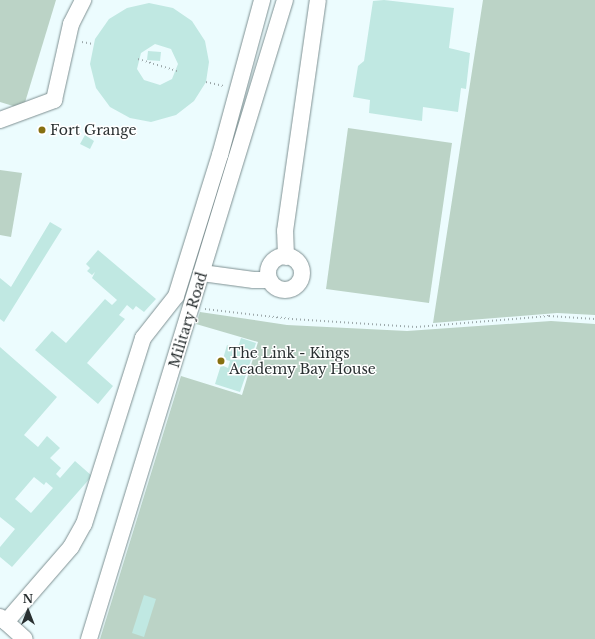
<!DOCTYPE html>
<style>
body{margin:0}
#map{position:relative;width:595px;height:639px;overflow:hidden;background:#ecfcfe;font-family:"Libre Baskerville",serif}
div>[style]{position:absolute}
[style*='--x']{left:calc(var(--x)*1px);top:calc(var(--y)*1px);width:calc(var(--w)*1px);rotate:calc(var(--a)*1deg)}
.green>*{inset:0;background:#bbd3c6}
.building>*{inset:0;background:#c0e8e2}
.path>*{height:2px;margin-top:-1px;transform-origin:0;background:repeating-linear-gradient(90deg,#9da9ab 0 1px,transparent 0 4px)}
.roads{filter:drop-shadow(0 0 1px #7e9092) drop-shadow(0 0 1px #7e9092)}
.minor>*{height:16px;margin:-8px;padding:0 8px;transform-origin:8px;border-radius:8px;background:#fff}
.minor>.ring{margin:-8px;padding:0;box-sizing:content-box;background:none;border:16px solid #fff;border-radius:50%}
.dots>*{width:11px;height:11px;translate:-50% -50%;box-sizing:border-box;border:2px solid #fff;border-radius:50%}
span{translate:-50% -50%;white-space:nowrap;text-align:center;line-height:1.15;-webkit-text-stroke:3px #fff;paint-order:stroke}
.poi-label{font-size:14px;color:#293031}
.left{translate:0 -50%;text-align:left}
.street-label{font-size:14px;color:#293031}
.north{position:absolute;left:8px;top:591px;width:40px;height:40px;-webkit-text-stroke:3px #fff;paint-order:stroke;rotate:0deg;font-size:11px;font-weight:700;line-height:16px;text-align:center;color:#293031}
.north::after{content:'';display:block;margin:auto;width:14px;height:18px;background:#293031;clip-path:polygon(50% 0,100% 100%,50% 72%,0 100%)}
</style>
<div id="map">
<div class="green">
<i style="clip-path:polygon(0 0,56px 0,23px 109px,0 102px)"></i>
<i style="clip-path:polygon(483px 0,595px 0,595px 315px,557px 313px,433px 323px)"></i>
<i style="clip-path:polygon(348px 128px,452px 143px,429px 303px,326px 289px)"></i>
<i style="clip-path:polygon(0 170px,22px 173px,11px 237px,0 235px)"></i>
<i style="clip-path:polygon(200px 312px,287px 325px,407px 331px,551px 321px,595px 324px,595px 639px,100px 639px,181px 376px,242px 395px,258px 342px,196px 324px)"></i>
</div>
<div class="building">
<i style="clip-path:polygon(384px 0,454px 8px,449px 48px,470px 53px,466px 89px,461px 88px,458px 112px,423px 107px,422px 121px,369px 113px,370px 100px,353px 97px,358px 66px,364px 61px,373px 1px)"></i>
<i style="clip-path:polygon(evenodd,149px 3px,173px 8px,192px 21px,205px 41px,209px 62px,206px 82px,194px 101px,176px 115px,151px 122px,130px 118px,110px 107px,96px 88px,90px 64px,95px 39px,109px 19px,127px 8px,149px 3px,155px 44px,171px 49px,178px 64px,172px 79px,160px 85px,144px 80px,137px 69px,141px 53px,155px 44px)"></i>
<i style="clip-path:polygon(148px 51px,161px 52px,160px 61px,147px 60px)"></i>
<i style="clip-path:polygon(85px 135px,94px 141px,90px 149px,80px 144px)"></i>
<i style="clip-path:polygon(50px 222px,62px 229px,4px 322px,0 319px,0 278px,11px 287px)"></i>
<i style="clip-path:polygon(98px 250px,156px 299px,144px 312px,136px 306px,133px 310px,127px 305px,119px 315px,125px 319px,87px 363px,113px 386px,98px 404px,35px 350px,52px 331px,66px 343px,105px 299px,112px 305px,117px 300px,92px 278px,95px 272px,92px 275px,87px 271px,90px 268px,86px 264px)"></i>
<i style="clip-path:polygon(241px 338px,256px 343px,253px 352px,238px 347px)"></i>
<i style="clip-path:polygon(227px 345px,253px 354px,240px 392px,215px 384px,221px 365px,228px 368px,230px 361px,223px 359px)"></i>
<i style="clip-path:polygon(evenodd,0 347px,57px 397px,24px 435px,38px 447px,47px 436px,60px 448px,50px 458px,61px 468px,56px 474px,60px 478px,75px 461px,92px 476px,12px 567px,0 557px,0 547px,15px 529px,0 517px,0 347px,34px 477px,44px 485px,46px 482px,53px 488px,31px 513px,15px 499px,34px 477px)"></i>
<i style="clip-path:polygon(144px 595px,156px 599px,144px 637px,132px 633px)"></i>
</div>
<div class="path">
<i style="--x:82;--y:42;--w:11;--a:10"></i>
<i style="--x:138;--y:59;--w:41;--a:17.1"></i>
<i style="--x:206;--y:82;--w:18;--a:13"></i>
<i style="--x:205;--y:309;--w:88;--a:6.6"></i>
<i style="--x:292;--y:319;--w:124;--a:3.7"></i>
<i style="--x:416;--y:327;--w:133;--a:-4.7"></i>
<i style="--x:549;--y:316;--w:46;--a:3.7"></i>
</div>
<div class="roads">
<div class="minor">
<i style="--x:0;--y:120;--w:58;--a:-20.3"></i>
<i style="--x:54;--y:100;--w:78;--a:-77.4"></i>
<i style="--x:71;--y:24;--w:27;--a:-63"></i>
<i class="ring" style="left:268px;top:256px;width:18px;height:18px"></i>
<i style="--x:286;--y:257;--w:26;--a:-92"></i>
<i style="--x:285;--y:231;--w:233;--a:-81.9"></i>
<i style="--x:202;--y:273;--w:52;--a:7.7"></i>
<i style="--x:254;--y:280;--w:15;--a:0"></i>
<i style="--x:0;--y:617;--w:8;--a:40"></i>
<i style="--x:6;--y:622;--w:99;--a:-49.1"></i>
<i style="--x:71;--y:547;--w:26;--a:-61"></i>
<i style="--x:84;--y:524;--w:195;--a:-72.4"></i>
<i style="--x:143;--y:338;--w:53;--a:-51.8"></i>
<i style="--x:176;--y:296;--w:148;--a:-72.7"></i>
<i style="--x:220;--y:155;--w:161;--a:-74.8"></i>
<i style="--x:6;--y:622;--w:25;--a:42"></i>
<i style="--x:89;--y:639;--w:668;--a:-72.95"></i>
</div>
</div>
<div class="dots">
<i style="left:42px;top:130px;background:#867011"></i>
<i style="left:221px;top:361px;background:#867011"></i>
</div>
<div class="poi-label">
<span class="left" style="left:50px;top:130px">Fort Grange</span>
<span class="left" style="left:229px;top:361px">The Link - Kings<br>Academy Bay House</span>
</div>
<div class="street-label">
<span style="left:188px;top:320px;rotate:-73deg">Military Road</span>
</div>
<div class="north">N</div>
</div>
